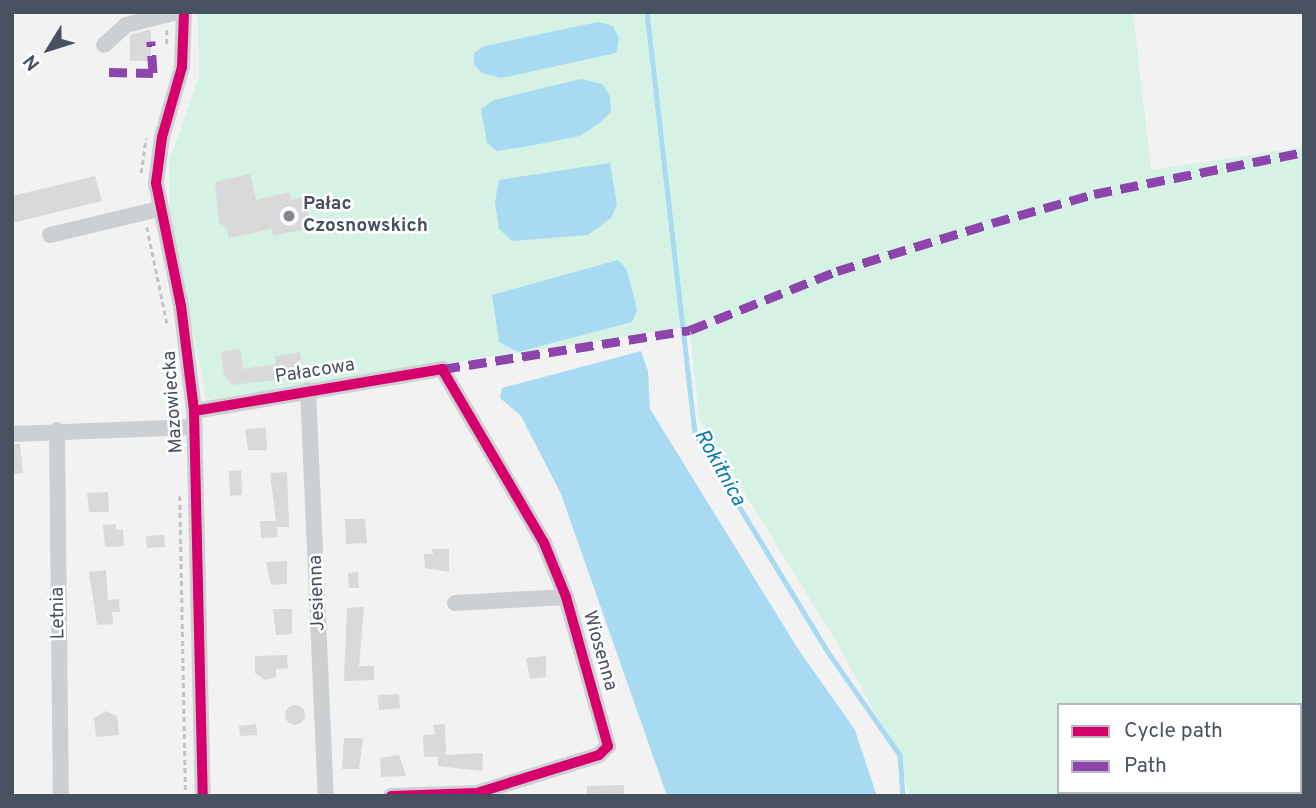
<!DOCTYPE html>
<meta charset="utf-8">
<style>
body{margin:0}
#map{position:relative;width:1316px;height:808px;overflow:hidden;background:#f2f2f2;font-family:Overpass,sans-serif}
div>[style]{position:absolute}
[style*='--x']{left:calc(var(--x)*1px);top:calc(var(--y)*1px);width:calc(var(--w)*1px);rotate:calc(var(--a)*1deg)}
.green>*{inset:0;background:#d5f2e4}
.water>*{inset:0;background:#a8daf1}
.stream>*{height:4.5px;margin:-2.25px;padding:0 2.25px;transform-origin:2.25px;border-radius:2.25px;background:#a8daf1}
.building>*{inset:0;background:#d9d9db}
.round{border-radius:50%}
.path>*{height:2.5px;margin-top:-1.25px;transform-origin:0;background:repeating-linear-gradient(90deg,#bac7c4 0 5px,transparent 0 8.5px)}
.minor>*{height:16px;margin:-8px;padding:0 8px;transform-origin:8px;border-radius:8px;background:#cdd0d3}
.quiet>*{height:9px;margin-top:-4.5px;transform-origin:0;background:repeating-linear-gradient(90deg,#8e44ad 0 18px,transparent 0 27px)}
.cycleway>*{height:10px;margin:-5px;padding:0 5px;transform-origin:5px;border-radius:5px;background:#d6006c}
.dots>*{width:19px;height:19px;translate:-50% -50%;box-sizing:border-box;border:4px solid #fff;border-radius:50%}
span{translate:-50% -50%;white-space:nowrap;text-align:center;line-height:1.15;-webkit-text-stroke:5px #fff;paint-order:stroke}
.poi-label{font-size:19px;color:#47515f;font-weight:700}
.left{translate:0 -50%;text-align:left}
.street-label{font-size:19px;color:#47515f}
.water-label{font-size:21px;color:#047bb5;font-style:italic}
.frame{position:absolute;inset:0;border:14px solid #47515f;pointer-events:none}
.legend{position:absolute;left:1057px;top:703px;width:245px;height:91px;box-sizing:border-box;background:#fff;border:2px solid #b5b9bf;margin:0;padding:9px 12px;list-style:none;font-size:21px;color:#47515f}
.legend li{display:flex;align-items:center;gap:14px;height:35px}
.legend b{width:35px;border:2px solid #b5b9bf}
.north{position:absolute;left:14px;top:14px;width:70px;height:70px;-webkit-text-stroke:5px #fff;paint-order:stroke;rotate:232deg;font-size:19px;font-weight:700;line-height:28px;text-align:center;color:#47515f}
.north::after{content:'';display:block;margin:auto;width:24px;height:32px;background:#47515f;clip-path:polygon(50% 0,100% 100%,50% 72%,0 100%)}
</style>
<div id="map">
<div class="green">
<i style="clip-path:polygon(198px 12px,1133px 12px,1151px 170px,1304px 147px,1304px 768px,1300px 705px,1059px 705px,1059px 792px,1180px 792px,909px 796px,900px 760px,840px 648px,699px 419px,690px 330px,736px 315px,680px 328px,206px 400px,170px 210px,169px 162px,199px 77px)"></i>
</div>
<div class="water">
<i style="clip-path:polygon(598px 22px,613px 26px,619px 38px,616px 53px,501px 78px,482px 73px,474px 64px,474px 53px,485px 46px)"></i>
<i style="clip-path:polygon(581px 79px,602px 84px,610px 96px,611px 112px,598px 124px,580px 136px,529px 146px,497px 151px,487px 143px,481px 109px,494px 100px)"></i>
<i style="clip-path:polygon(610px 163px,617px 205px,611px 218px,588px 235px,512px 241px,499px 229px,495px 202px,499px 180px)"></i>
<i style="clip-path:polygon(618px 260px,627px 270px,637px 310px,632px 322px,518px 352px,499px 342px,492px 295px)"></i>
<i style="clip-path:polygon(641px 351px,648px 371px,650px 409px,798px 649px,855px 730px,877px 796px,667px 796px,561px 494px,521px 416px,500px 398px,502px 388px)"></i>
</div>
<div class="stream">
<i style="--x:647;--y:12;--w:425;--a:83.5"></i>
<i style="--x:695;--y:434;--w:252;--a:58.6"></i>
<i style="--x:826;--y:649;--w:129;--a:55.1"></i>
<i style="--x:900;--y:755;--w:41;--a:85.8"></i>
</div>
<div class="building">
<i style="clip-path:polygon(148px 30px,151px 30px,151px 61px,130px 61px,130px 35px)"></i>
<i style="clip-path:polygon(250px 174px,256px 200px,289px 192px,291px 200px,305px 197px,311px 228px,273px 236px,272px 229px,229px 238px,226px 227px,219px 223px,215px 182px)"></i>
<i style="clip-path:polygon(95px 176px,102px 201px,12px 223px,12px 196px)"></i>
<i style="clip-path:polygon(240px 349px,243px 369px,276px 364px,275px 356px,300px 352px,302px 366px,297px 378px,231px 385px,224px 374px,221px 352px)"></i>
<i style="clip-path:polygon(266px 428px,267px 450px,248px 450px,245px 429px)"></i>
<i style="clip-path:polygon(12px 444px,20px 444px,23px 473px,12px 474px)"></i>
<i style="clip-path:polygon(241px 470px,242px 495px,230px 496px,229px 471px)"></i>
<i style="clip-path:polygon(287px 472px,289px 527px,277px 527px,278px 537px,261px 538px,260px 521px,276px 521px,270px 473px)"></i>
<i style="clip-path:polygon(108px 492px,109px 512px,89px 512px,87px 493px)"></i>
<i style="clip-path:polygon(345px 519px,365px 519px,367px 543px,346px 544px)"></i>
<i style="clip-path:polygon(116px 524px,116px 530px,123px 530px,124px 546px,105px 547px,103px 525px)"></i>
<i style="clip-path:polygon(164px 535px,165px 547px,147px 548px,146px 536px)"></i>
<i style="clip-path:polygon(432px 549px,449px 549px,449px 572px,425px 568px,424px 554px,433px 554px)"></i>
<i style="clip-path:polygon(287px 561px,287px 584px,271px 585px,266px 562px)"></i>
<i style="clip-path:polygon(106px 570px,108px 600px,119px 599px,120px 612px,112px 612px,113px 624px,97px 625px,89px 572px)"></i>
<i style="clip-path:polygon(358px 572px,359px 588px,349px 588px,348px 573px)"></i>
<i style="clip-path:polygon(364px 607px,359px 666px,374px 666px,374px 680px,344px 681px,347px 608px)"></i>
<i style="clip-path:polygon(273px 609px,292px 609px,292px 634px,276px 635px)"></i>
<i style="clip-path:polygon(287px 655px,288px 668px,276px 669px,276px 677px,265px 680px,255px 673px,255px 656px)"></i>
<i style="clip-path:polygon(546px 656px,546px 677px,530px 679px,526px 658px)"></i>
<i style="clip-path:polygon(399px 694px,400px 708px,379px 710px,378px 695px)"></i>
<i class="round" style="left:285px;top:705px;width:20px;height:20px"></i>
<i style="clip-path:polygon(106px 711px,117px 716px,119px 735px,96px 737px,94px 718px)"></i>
<i style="clip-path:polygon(256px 724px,257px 735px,240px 736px,239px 726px)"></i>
<i style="clip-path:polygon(445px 724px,446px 755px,483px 753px,482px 771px,438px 766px,438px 757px,424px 757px,423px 735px,435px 734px,433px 725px)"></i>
<i style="clip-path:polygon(344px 738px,363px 738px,359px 769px,342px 769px)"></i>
<i style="clip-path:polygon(399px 755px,406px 776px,381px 777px,380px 758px)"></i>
<i style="clip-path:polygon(624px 785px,624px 796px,587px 796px,587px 786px)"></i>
</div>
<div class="path">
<i style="--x:167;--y:30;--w:14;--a:90"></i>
<i style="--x:141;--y:173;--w:35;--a:-82"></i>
<i style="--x:147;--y:227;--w:98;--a:78.2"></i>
<i style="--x:180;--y:496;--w:300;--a:88.9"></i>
</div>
<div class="minor">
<i style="--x:184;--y:12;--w:55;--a:92.1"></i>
<i style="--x:182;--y:67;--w:73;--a:105.9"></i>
<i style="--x:162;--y:137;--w:46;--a:97.4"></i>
<i style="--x:156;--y:183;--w:126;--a:78.5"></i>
<i style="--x:181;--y:306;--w:106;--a:82.9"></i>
<i style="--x:194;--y:411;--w:385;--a:88.7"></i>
<i style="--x:104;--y:45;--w:30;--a:-42"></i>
<i style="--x:126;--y:25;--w:53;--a:-14.3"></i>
<i style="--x:50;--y:235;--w:112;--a:-13.4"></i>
<i style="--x:308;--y:390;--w:406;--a:87.5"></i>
<i style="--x:194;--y:411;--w:252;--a:-9.6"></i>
<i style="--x:442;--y:369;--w:202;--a:59.6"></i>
<i style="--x:544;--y:543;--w:58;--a:67.8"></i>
<i style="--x:566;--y:597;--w:155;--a:74.3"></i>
<i style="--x:608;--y:746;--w:13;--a:135"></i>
<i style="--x:599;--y:755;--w:128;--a:162.7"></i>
<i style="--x:477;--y:793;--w:86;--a:178"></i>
<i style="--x:57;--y:430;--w:366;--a:89.4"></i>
<i style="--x:12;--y:434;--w:183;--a:-2.2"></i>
<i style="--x:455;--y:603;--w:111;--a:-3.1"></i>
</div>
<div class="quiet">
<i style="--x:109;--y:72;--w:44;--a:1.3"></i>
<i style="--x:153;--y:73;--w:32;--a:-94"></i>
<i style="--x:442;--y:369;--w:251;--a:-8.9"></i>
<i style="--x:690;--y:330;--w:158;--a:-21.9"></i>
<i style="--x:837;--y:271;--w:162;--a:-17.2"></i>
<i style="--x:992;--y:223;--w:106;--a:-15.9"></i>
<i style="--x:1094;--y:194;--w:214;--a:-11.3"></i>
</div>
<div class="cycleway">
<i style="--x:184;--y:12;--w:55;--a:92.1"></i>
<i style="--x:182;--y:67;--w:73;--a:105.9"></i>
<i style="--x:162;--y:137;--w:46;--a:97.4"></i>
<i style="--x:156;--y:183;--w:126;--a:78.5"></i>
<i style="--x:181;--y:306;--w:106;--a:82.9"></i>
<i style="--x:194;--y:411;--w:385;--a:88.7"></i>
<i style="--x:194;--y:411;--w:252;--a:-9.6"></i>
<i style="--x:442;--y:369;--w:202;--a:59.6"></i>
<i style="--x:544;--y:543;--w:58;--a:67.8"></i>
<i style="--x:566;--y:597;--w:155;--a:74.3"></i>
<i style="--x:608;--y:746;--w:13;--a:135"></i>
<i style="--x:599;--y:755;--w:128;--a:162.7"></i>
<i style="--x:477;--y:793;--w:86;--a:178"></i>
</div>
<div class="dots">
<i style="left:289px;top:216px;background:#838992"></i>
</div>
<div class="poi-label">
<span class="left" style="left:303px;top:216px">Pałac<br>Czosnowskich</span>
</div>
<div class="street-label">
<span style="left:315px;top:372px;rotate:-9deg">Pałacowa</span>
<span style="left:174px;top:402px;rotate:-94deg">Mazowiecka</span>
<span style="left:318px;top:593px;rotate:-92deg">Jesienna</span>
<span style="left:59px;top:613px;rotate:-91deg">Letnia</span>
<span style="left:599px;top:651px;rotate:74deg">Wiosenna</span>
</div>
<div class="water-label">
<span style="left:719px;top:468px;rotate:61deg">Rokitnica</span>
</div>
<div class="frame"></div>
<ul class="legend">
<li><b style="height:9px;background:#d6006c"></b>Cycle path</li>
<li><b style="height:9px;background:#8e44ad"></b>Path</li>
</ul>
<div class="north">N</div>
</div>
